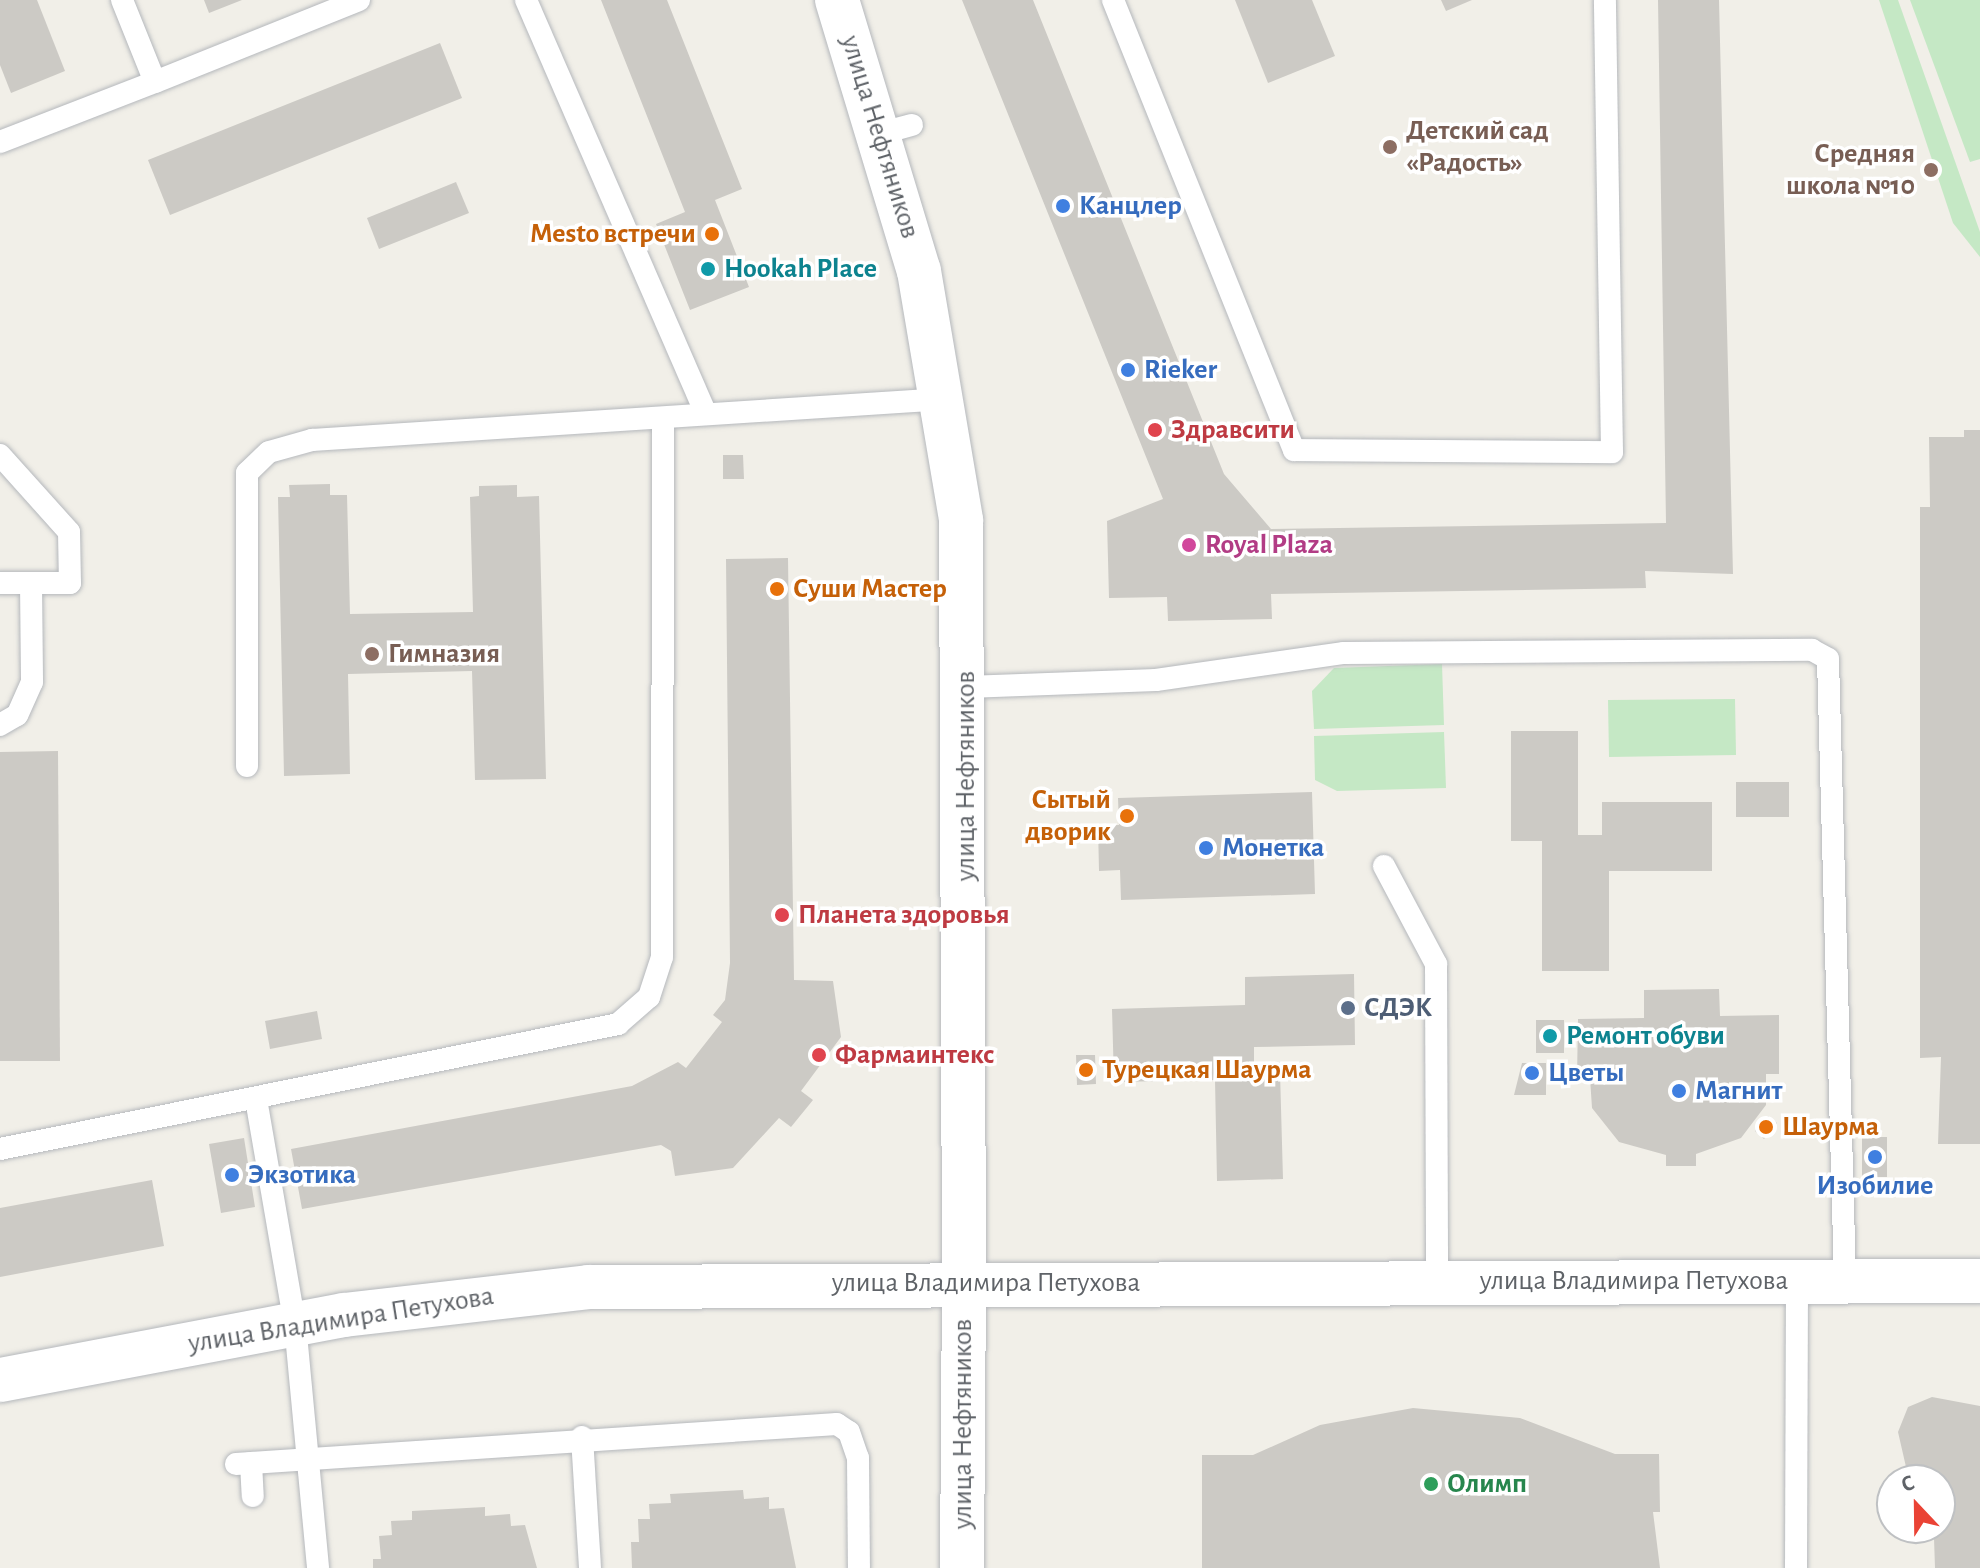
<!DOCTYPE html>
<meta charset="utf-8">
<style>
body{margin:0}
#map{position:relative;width:1980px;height:1568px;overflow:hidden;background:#f1efe8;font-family:"Alegreya Sans",sans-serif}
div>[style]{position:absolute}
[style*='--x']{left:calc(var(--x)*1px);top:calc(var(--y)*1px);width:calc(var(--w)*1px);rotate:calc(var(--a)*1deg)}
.green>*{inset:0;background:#c5e8c5}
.building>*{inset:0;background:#cccac5}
.roads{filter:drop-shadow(0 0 2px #b5b8bc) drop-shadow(0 0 2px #b5b8bc)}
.service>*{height:22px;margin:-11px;padding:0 11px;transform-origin:11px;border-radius:11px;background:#fff}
.tertiary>*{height:44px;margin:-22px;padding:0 22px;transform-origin:22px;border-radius:22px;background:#fff}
.secondary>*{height:44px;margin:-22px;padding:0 22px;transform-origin:22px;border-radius:22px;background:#fff}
.dots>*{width:22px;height:22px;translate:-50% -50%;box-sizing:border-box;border:4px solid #fff;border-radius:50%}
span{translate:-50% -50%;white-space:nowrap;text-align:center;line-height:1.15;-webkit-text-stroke:7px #fff;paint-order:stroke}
.education-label{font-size:28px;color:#785e54;font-weight:700}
.left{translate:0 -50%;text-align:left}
.right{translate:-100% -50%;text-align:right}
.street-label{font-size:28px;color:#5f6368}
.shop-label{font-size:28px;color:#366cbe;font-weight:700}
.food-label{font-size:28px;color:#c56008;font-weight:700}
.culture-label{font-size:28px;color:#0d838f;font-weight:700}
.health-label{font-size:28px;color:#be3a42;font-weight:700}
.hotel-label{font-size:28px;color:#b23c85;font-weight:700}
.service-label{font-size:28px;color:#4e5e75;font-weight:700}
.leisure-label{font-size:28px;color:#27864d;font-weight:700}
.north{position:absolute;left:1876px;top:1464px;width:80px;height:80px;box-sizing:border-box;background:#fff;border:2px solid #bfc1c3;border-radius:50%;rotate:338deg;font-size:22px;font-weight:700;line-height:32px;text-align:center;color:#5f6368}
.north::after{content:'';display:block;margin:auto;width:28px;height:36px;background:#ea4335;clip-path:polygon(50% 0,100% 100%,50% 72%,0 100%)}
</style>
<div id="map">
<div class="green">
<i style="clip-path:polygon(1879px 0,1898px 0,1980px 232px,1980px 257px,1953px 223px)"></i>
<i style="clip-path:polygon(1910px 0,1980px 0,1980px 159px,1970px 162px)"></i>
<i style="clip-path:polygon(1442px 664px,1444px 725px,1314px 729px,1312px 691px,1334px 668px)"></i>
<i style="clip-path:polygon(1735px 699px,1736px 755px,1609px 757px,1608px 700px)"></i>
<i style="clip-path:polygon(1444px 732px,1446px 788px,1337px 791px,1315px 780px,1314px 736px)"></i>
</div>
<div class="building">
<i style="clip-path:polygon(0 0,37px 0,65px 71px,11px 93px,0 65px)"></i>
<i style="clip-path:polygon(204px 0,242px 0,209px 13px)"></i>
<i style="clip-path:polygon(601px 0,667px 0,742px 189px,715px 200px,749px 287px,690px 310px,656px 224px,685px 212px)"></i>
<i style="clip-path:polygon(962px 0,1033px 0,1224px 474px,1271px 529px,1666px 523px,1658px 0,1719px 0,1733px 574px,1645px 571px,1646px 588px,1271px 594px,1272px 619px,1168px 621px,1167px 597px,1109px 598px,1107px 521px,1163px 499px)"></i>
<i style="clip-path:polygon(1235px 0,1312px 0,1335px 56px,1268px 83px)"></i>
<i style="clip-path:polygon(1441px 0,1472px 0,1446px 11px)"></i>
<i style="clip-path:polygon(440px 43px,462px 98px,170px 215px,148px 160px)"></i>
<i style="clip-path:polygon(456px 182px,469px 213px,379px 249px,367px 218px)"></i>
<i style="clip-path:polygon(1964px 430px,1980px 430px,1980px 1144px,1938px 1144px,1941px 1057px,1920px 1058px,1920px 507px,1930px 507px,1929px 437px,1964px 437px)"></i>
<i style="clip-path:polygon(723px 455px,743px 455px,744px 479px,723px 479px)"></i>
<i style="clip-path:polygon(330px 484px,330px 495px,347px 495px,350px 614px,473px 612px,470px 497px,479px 496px,479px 486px,517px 485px,517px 497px,539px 496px,546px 779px,475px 780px,472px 671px,348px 674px,350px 774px,284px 776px,278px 497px,290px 497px,289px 485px)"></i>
<i style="clip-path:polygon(788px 558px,794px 980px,833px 981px,841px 1037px,801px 1091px,813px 1100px,791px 1127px,779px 1118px,733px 1168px,675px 1176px,671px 1151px,661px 1145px,302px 1209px,291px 1149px,632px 1086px,678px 1062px,686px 1068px,722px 1022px,713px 1015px,725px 1000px,730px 963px,726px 559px)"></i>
<i style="clip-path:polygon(1511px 731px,1578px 731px,1578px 835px,1602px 835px,1602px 802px,1712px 802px,1712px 871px,1609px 871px,1609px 971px,1542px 971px,1542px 841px,1511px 841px)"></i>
<i style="clip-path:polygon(58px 751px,60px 1061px,0 1061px,0 752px)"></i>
<i style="clip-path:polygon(1736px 782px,1789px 782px,1789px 817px,1736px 817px)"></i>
<i style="clip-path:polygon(1312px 792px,1315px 894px,1121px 900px,1120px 870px,1099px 871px,1098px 826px,1119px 825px,1118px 798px)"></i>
<i style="clip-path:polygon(1354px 974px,1355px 1045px,1254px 1047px,1254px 1073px,1280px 1072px,1283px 1179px,1217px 1181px,1215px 1080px,1114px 1082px,1112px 1009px,1245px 1005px,1245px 977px)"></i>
<i style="clip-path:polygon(1719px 989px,1720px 1016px,1779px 1015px,1779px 1074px,1766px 1074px,1766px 1105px,1741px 1138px,1696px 1154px,1696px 1166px,1666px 1166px,1666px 1155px,1619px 1142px,1592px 1108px,1590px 1078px,1577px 1078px,1578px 1019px,1644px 1018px,1644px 990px)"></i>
<i style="clip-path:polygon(317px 1011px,322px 1039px,270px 1049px,265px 1021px)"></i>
<i style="clip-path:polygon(1536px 1020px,1564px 1020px,1564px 1053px,1536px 1053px)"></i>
<i style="clip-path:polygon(1076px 1055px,1095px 1055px,1096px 1084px,1077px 1085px)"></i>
<i style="clip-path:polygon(1522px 1063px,1546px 1063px,1546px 1095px,1514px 1095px)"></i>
<i style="clip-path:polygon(1768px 1116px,1777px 1123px,1764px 1139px,1755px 1131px)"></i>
<i style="clip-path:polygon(1862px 1137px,1887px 1137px,1887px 1177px,1862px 1177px)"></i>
<i style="clip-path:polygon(244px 1138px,255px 1207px,221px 1213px,209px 1144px)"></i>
<i style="clip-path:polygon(152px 1180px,164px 1246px,0 1277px,0 1208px)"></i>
<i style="clip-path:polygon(1932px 1397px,1980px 1406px,1980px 1568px,1935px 1568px,1934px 1538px,1909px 1538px,1909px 1528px,1940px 1528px,1940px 1480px,1909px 1480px,1898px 1432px,1908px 1407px)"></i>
<i style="clip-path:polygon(1413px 1408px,1520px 1418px,1615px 1454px,1659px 1454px,1660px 1512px,1653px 1512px,1660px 1568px,1202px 1568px,1202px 1455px,1253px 1455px,1320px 1425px)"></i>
<i style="clip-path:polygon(743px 1490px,744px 1499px,769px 1497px,769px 1509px,784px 1508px,796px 1568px,632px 1568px,631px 1542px,639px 1542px,638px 1519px,650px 1519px,649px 1504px,671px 1503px,670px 1494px)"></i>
<i style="clip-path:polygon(485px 1507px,485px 1516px,510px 1514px,511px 1526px,525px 1525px,537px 1568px,373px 1568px,373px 1559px,381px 1559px,379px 1536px,392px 1535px,391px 1521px,412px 1520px,412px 1511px)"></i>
</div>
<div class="roads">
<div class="service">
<i style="--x:122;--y:0;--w:88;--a:68.1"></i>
<i style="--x:155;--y:82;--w:220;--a:-21.9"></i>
<i style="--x:526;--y:0;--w:451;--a:66.5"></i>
<i style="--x:1113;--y:0;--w:485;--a:68.1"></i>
<i style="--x:1294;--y:450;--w:318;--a:0.4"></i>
<i style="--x:1612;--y:452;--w:452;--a:-90.9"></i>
<i style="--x:882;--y:133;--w:31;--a:-15"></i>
<i style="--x:0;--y:142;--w:166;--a:-21.2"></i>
<i style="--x:0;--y:455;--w:103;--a:48.1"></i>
<i style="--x:69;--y:532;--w:51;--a:88.9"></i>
<i style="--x:70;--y:583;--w:39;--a:180"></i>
<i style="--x:0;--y:583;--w:31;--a:0"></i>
<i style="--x:31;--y:583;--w:99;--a:89.4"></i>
<i style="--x:32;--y:682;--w:36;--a:114"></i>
<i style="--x:17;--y:715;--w:20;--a:150"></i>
<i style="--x:967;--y:687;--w:189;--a:-2.1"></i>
<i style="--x:1156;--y:680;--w:190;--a:-8.2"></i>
<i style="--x:1344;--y:653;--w:468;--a:-0.4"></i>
<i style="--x:1812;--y:650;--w:18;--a:29"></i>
<i style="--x:1828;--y:659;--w:622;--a:88.43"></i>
<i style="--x:247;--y:766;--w:293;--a:-90"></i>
<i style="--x:247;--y:473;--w:30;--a:-44"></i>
<i style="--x:269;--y:452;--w:45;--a:-15.6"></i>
<i style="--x:312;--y:440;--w:634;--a:-3.71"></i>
<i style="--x:1384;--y:866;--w:111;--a:62"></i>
<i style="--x:1436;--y:964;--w:318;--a:89.8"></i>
<i style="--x:256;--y:1099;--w:228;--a:80.2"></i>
<i style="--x:295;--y:1324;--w:245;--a:84.6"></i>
<i style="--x:0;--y:1149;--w:631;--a:-11.43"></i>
<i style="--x:618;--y:1024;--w:41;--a:-41.1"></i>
<i style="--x:649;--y:997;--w:42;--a:-72"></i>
<i style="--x:662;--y:957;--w:536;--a:-89.89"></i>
<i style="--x:582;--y:1437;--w:131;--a:86.5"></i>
<i style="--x:251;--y:1463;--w:33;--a:87"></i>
<i style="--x:236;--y:1464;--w:602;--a:-3.81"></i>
<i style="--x:837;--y:1424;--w:14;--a:34"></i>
<i style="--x:849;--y:1432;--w:28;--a:71"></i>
<i style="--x:858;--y:1458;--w:110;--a:89.5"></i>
<i style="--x:1796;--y:1568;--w:287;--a:-89.8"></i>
</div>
<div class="tertiary">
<i style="--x:962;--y:1568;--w:285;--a:-89.6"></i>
</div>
<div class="secondary">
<i style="--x:837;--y:0;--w:283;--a:73.2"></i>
<i style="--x:919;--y:271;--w:253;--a:80.4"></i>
<i style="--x:961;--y:520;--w:763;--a:89.77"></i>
<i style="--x:0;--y:1380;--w:350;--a:-10.7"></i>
<i style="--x:344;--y:1315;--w:246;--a:-6.5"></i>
<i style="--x:588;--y:1287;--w:1392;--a:-0.25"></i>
</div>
</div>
<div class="dots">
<i style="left:1390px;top:147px;background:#8d6e63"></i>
<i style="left:1931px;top:170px;background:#8d6e63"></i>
<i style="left:1063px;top:206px;background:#3f7fe0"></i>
<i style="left:712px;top:234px;background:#e8710a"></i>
<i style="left:708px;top:269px;background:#0f9aa8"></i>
<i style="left:1128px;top:370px;background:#3f7fe0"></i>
<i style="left:1155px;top:430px;background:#e0444e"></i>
<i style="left:1189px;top:545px;background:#d1479c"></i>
<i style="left:777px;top:589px;background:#e8710a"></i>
<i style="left:372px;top:654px;background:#8d6e63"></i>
<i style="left:1127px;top:816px;background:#e8710a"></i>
<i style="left:1206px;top:848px;background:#3f7fe0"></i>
<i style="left:782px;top:915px;background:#e0444e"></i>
<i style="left:1348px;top:1008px;background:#5c6f8a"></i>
<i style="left:1550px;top:1036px;background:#0f9aa8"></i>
<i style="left:819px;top:1055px;background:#e0444e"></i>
<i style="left:1086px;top:1070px;background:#e8710a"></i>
<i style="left:1532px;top:1073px;background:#3f7fe0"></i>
<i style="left:1679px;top:1091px;background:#3f7fe0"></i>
<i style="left:1766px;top:1127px;background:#e8710a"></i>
<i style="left:1875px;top:1157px;background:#3f7fe0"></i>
<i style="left:232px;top:1175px;background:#3f7fe0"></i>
<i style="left:1431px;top:1484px;background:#2e9e5b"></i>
</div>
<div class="education-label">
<span class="left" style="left:1406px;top:147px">Детский сад<br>«Радость»</span>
<span class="right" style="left:1915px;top:170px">Средняя<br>школа №10</span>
<span class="left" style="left:388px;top:654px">Гимназия</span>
</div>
<div class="street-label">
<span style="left:880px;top:137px;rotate:73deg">улица Нефтяников</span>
<span style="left:966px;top:776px;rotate:-90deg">улица Нефтяников</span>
<span style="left:1634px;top:1281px">улица Владимира Петухова</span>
<span style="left:986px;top:1283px">улица Владимира Петухова</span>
<span style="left:341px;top:1320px;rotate:-9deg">улица Владимира Петухова</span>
<span style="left:963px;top:1424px;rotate:-90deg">улица Нефтяников</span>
</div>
<div class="shop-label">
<span class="left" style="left:1079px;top:206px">Канцлер</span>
<span class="left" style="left:1144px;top:370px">Rieker</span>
<span class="left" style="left:1222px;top:848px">Монетка</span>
<span class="left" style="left:1548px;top:1073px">Цветы</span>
<span class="left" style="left:1695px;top:1091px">Магнит</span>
<span class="left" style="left:248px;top:1175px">Экзотика</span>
<span style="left:1875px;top:1186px">Изобилие</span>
</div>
<div class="food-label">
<span class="right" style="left:696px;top:234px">Mesto встречи</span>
<span class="left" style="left:793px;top:589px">Суши Мастер</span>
<span class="right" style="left:1111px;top:816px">Сытый<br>дворик</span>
<span class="left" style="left:1102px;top:1070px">Турецкая Шаурма</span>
<span class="left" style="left:1782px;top:1127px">Шаурма</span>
</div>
<div class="culture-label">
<span class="left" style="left:724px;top:269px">Hookah Place</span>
<span class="left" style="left:1566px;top:1036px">Ремонт обуви</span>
</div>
<div class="health-label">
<span class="left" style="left:1171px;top:430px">Здравсити</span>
<span class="left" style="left:798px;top:915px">Планета здоровья</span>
<span class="left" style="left:835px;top:1055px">Фармаинтекс</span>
</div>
<div class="hotel-label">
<span class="left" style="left:1205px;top:545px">Royal Plaza</span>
</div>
<div class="service-label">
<span class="left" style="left:1364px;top:1008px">СДЭК</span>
</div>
<div class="leisure-label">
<span class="left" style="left:1447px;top:1484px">Олимп</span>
</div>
<div class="north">С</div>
</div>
